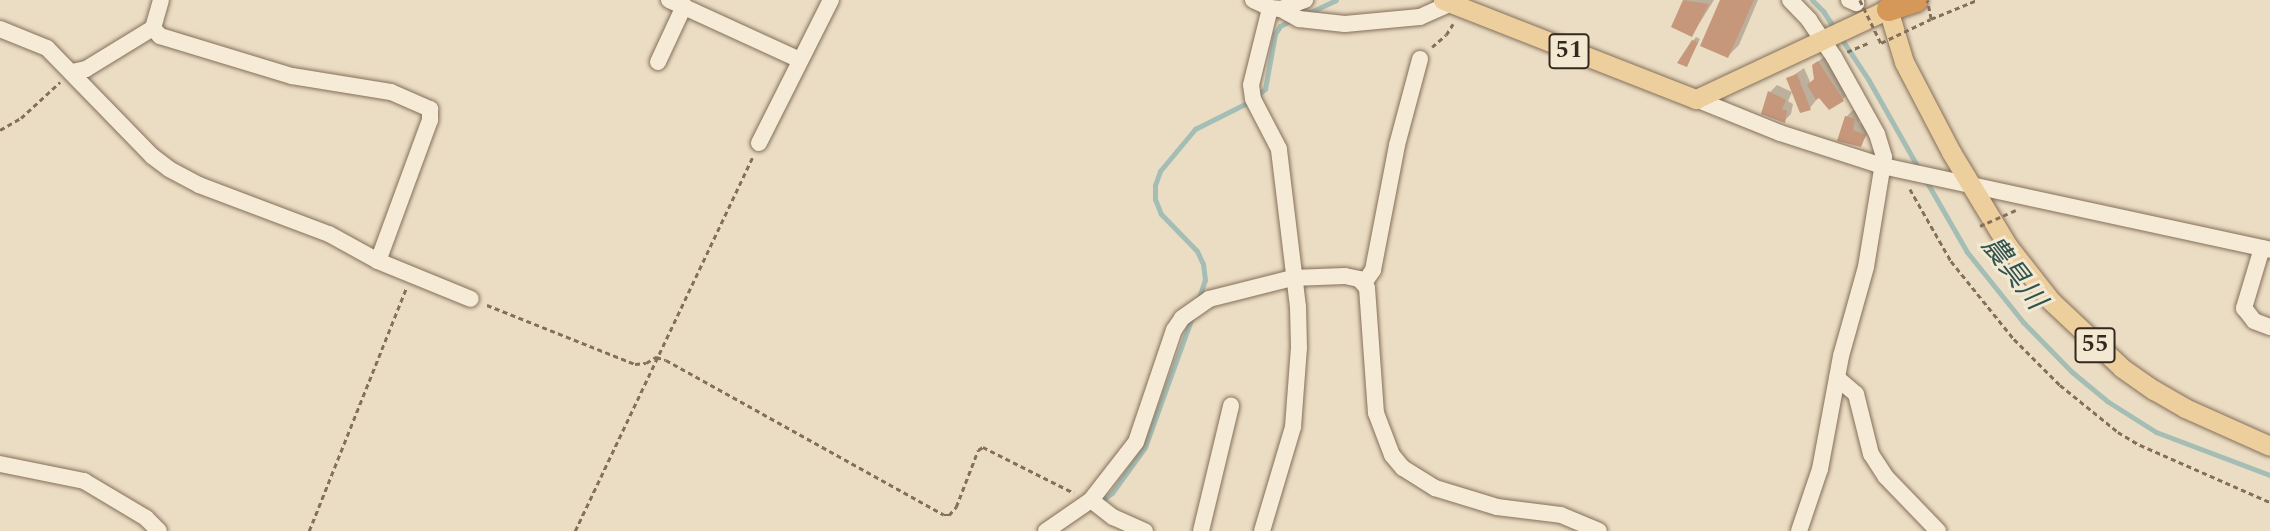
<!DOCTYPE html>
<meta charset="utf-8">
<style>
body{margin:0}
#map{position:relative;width:2270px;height:531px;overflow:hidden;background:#ebddc3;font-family:Spectral,"Noto Sans JP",serif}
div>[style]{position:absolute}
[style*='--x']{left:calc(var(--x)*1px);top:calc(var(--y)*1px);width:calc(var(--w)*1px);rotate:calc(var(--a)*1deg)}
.shadow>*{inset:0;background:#0003}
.stream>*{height:5px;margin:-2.5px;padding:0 2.5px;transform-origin:2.5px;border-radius:2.5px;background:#a5beb5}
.building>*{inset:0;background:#c6977b}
.path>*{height:2.5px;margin-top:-1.25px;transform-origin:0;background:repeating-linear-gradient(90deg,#846f5b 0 5px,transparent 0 8.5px)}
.roads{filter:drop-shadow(0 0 2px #846f5b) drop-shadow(0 0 2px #846f5b)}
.minor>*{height:16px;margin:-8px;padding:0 8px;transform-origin:8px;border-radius:8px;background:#f6ebd6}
.major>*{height:19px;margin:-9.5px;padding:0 9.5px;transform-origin:9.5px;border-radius:9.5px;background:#eccf9d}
.highway>*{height:23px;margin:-11.5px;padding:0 11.5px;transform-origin:11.5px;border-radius:11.5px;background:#d59859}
.path-bridge>*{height:2.5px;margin-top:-1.25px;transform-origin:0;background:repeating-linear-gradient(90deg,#846f5b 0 5px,transparent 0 8.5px)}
span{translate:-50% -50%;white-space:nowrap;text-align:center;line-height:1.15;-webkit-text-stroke:6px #f3e8d2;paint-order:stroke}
.shield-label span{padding:2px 5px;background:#f3e8d2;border:2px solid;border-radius:5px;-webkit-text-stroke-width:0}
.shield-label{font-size:24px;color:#35281e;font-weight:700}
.water-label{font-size:28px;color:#2f534f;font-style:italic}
</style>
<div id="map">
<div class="shadow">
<i style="clip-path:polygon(1685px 0,1714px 0,1692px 35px,1673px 26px)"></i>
<i style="clip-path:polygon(1722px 0,1758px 0,1739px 45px,1728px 56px)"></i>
<i style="clip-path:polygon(1696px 37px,1700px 39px,1687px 65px,1693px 41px)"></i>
<i style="clip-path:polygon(1826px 55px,1850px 92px,1843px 99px,1820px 95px,1810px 108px,1788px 79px,1804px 68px,1811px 84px,1816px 79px,1814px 65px)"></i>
<i style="clip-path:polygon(1777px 85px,1792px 92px,1788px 101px,1793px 104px,1791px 114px,1784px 121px,1764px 113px,1770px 92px)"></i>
<i style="clip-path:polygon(1853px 110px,1861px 112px,1859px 123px,1872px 127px,1860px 145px,1846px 117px)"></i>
</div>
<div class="stream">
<i style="--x:1812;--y:0;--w:16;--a:45"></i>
<i style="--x:1823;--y:11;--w:82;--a:56.5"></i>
<i style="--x:1868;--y:79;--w:106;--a:60.5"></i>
<i style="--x:1304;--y:15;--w:35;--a:-25"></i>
<i style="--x:1925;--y:179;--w:84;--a:60.1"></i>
<i style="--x:1967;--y:252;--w:90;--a:51.3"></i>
<i style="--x:2023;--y:322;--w:70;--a:45.6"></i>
<i style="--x:2072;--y:372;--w:45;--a:39.6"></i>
<i style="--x:2107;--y:401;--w:58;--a:32.3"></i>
<i style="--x:2156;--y:432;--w:122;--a:20.7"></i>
<i style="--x:1198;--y:301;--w:22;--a:-72"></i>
<i style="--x:1205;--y:280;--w:16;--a:-97"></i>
<i style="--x:1203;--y:264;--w:14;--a:-115"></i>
<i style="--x:1197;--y:251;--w:52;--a:-134.2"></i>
<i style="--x:1161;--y:214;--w:16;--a:-112"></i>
<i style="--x:1155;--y:199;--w:14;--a:-90"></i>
<i style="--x:1155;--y:185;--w:15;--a:-70"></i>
<i style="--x:1160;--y:171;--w:55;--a:-50.2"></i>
<i style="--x:1195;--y:129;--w:58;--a:-26.6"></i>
<i style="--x:1247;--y:103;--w:23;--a:-38"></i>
<i style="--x:1265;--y:89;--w:56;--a:-79.7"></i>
<i style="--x:1275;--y:34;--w:9;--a:-58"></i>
<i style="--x:1280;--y:26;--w:13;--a:-27"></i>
<i style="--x:1099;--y:503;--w:16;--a:-38"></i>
<i style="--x:1112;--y:493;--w:57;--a:-54.3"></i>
<i style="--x:1145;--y:447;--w:138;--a:-70.1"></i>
</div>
<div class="building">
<i style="clip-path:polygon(1683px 0,1709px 4px,1692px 37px,1671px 27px)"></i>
<i style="clip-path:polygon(1720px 0,1754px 0,1728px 58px,1700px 46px)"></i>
<i style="clip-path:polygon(1692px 40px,1698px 42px,1687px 67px,1677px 63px)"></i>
<i style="clip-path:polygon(1818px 61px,1844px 101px,1829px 110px,1819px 98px,1816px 100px,1807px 85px,1814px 79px,1812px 65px)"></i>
<i style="clip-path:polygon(1797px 74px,1811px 110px,1800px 113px,1786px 78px)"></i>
<i style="clip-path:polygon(1768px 91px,1786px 100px,1782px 109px,1787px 111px,1785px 123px,1761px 114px)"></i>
<i style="clip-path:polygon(1845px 116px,1855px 119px,1853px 130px,1866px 135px,1861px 147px,1837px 141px)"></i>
</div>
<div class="path">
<i style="--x:1931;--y:19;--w:50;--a:-22.4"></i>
<i style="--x:1432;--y:47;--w:18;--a:-41"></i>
<i style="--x:1446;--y:35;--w:13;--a:-58"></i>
<i style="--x:1847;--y:52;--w:25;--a:-23"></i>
<i style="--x:0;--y:130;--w:24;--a:-30"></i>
<i style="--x:21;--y:118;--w:53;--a:-42.7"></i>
<i style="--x:1910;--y:189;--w:83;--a:60.3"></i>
<i style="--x:1951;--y:261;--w:100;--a:51.1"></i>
<i style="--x:2014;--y:339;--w:65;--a:45"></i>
<i style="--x:2060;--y:385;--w:75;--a:39"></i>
<i style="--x:2118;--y:432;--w:26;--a:31"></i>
<i style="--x:2140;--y:445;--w:142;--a:23.7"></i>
<i style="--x:487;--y:305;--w:159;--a:21.7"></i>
<i style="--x:635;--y:364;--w:11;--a:-5"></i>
<i style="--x:646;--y:363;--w:12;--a:-31"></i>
<i style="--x:656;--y:357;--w:10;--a:17"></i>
<i style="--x:666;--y:360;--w:318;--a:29.1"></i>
<i style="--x:944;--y:515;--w:5;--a:0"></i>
<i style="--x:949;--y:515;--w:11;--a:-49"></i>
<i style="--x:956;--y:507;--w:61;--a:-68.9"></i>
<i style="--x:978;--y:450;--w:6;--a:-31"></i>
<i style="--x:983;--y:447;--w:102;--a:26.8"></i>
<i style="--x:309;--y:531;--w:261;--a:-68.2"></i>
<i style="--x:575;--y:531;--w:415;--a:-64.6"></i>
</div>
<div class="roads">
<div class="minor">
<i style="--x:669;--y:0;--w:144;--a:24.6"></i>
<i style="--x:1253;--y:0;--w:19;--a:25"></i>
<i style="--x:1270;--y:8;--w:11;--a:5"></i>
<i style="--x:1281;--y:9;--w:26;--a:-21"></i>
<i style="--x:1790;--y:0;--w:28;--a:46"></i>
<i style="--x:1809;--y:20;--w:45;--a:56"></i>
<i style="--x:1834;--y:57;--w:88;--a:60.8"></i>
<i style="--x:1877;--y:134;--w:24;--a:73"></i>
<i style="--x:1884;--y:157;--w:111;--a:99.3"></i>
<i style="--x:1866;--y:267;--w:92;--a:105.7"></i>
<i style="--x:1841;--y:356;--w:115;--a:100.5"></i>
<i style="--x:1820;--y:469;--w:65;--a:108.7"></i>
<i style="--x:1849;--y:0;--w:8;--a:23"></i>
<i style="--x:1281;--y:9;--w:21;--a:29"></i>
<i style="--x:1299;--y:19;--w:46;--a:6.2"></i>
<i style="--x:1345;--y:24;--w:75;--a:-5.3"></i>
<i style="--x:1420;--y:17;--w:34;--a:-24"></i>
<i style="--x:153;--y:28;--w:11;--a:49"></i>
<i style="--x:160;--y:36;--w:138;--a:16.9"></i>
<i style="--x:292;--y:76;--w:100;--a:9.2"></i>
<i style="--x:391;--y:92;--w:43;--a:23.6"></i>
<i style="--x:430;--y:109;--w:11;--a:90"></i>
<i style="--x:430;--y:120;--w:150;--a:110.2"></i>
<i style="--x:0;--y:29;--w:51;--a:22"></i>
<i style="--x:47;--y:48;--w:151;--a:45.8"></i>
<i style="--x:152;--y:156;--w:21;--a:37"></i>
<i style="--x:169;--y:169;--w:34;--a:28"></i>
<i style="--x:199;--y:185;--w:139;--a:20.7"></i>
<i style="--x:329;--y:234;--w:56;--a:28.9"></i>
<i style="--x:378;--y:261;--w:100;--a:22.2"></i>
<i style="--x:658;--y:62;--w:62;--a:-65.1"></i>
<i style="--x:72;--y:72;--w:14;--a:-12"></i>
<i style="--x:86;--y:69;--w:79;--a:-31.5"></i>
<i style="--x:153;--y:28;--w:29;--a:-74"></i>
<i style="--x:1696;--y:99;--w:91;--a:22"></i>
<i style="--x:1780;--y:133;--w:108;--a:17.8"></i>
<i style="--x:1883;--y:166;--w:396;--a:12.2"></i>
<i style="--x:759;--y:143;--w:160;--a:-63.3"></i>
<i style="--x:2262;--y:248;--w:63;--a:106.7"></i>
<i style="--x:2244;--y:308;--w:16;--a:52"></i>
<i style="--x:2254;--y:321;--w:17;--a:21"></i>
<i style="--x:1364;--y:283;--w:16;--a:-55"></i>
<i style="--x:1373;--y:270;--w:127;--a:-79.1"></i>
<i style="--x:1397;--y:145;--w:89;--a:-75"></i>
<i style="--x:1837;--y:378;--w:25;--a:40"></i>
<i style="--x:1856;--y:394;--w:62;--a:76"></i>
<i style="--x:1871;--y:454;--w:27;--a:57"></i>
<i style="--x:1886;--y:477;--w:75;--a:46.1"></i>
<i style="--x:0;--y:464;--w:86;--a:11.4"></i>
<i style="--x:84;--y:481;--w:72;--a:30.8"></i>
<i style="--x:146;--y:518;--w:18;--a:45"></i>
<i style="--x:1091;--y:500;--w:28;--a:38"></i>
<i style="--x:1113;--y:517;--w:35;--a:24"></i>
<i style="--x:1046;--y:531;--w:55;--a:-34.6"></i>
<i style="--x:1091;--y:500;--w:73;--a:-52.2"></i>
<i style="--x:1136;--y:442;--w:118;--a:-71.3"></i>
<i style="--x:1174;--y:330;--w:14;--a:-56"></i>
<i style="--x:1182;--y:318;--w:33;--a:-35"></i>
<i style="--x:1209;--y:299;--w:86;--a:-14.2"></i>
<i style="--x:1292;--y:278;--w:53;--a:-2.2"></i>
<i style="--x:1345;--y:276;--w:14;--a:12"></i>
<i style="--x:1359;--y:279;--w:12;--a:48"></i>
<i style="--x:1367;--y:288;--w:125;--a:85.9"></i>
<i style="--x:1376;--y:413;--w:45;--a:69.1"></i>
<i style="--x:1392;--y:455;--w:17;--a:50"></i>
<i style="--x:1403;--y:468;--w:38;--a:32"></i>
<i style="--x:1435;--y:488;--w:65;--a:17"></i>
<i style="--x:1497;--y:507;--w:64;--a:7.1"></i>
<i style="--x:1561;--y:515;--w:41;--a:22.8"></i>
<i style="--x:1201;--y:531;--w:129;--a:-76.5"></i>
<i style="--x:1262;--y:531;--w:109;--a:-73.4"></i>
<i style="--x:1293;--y:427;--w:79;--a:-85.7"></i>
<i style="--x:1299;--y:348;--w:41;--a:-91.4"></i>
<i style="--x:1298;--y:307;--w:159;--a:-96.9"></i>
<i style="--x:1279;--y:149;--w:56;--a:-117.5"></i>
<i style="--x:1253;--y:99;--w:14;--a:-98"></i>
<i style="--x:1251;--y:85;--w:79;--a:-76.1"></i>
</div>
<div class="major">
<i style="--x:1443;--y:0;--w:272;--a:21.4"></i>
<i style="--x:1696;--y:99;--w:212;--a:-25.1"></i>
<i style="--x:1888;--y:9;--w:55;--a:73.2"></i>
<i style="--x:1904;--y:62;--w:102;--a:62.4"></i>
<i style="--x:1951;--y:152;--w:110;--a:58.8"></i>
<i style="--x:2008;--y:246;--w:70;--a:52"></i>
<i style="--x:2051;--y:301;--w:98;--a:43.3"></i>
<i style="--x:2122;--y:368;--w:39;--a:35"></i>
<i style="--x:2154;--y:390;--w:36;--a:30"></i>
<i style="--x:2185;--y:408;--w:93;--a:24.1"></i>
</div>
<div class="highway">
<i style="--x:1888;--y:9;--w:29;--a:-18"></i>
</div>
</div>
<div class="path-bridge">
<i style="--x:1860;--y:0;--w:48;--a:64"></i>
<i style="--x:1881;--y:43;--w:55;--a:-25.6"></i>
<i style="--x:1931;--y:19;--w:19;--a:-102"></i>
<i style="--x:1980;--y:226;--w:42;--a:-24.1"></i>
</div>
<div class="shield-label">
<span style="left:1569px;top:51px">51</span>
<span style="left:2095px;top:345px">55</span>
</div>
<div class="water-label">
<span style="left:2013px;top:273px;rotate:52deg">農具川</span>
</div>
</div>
